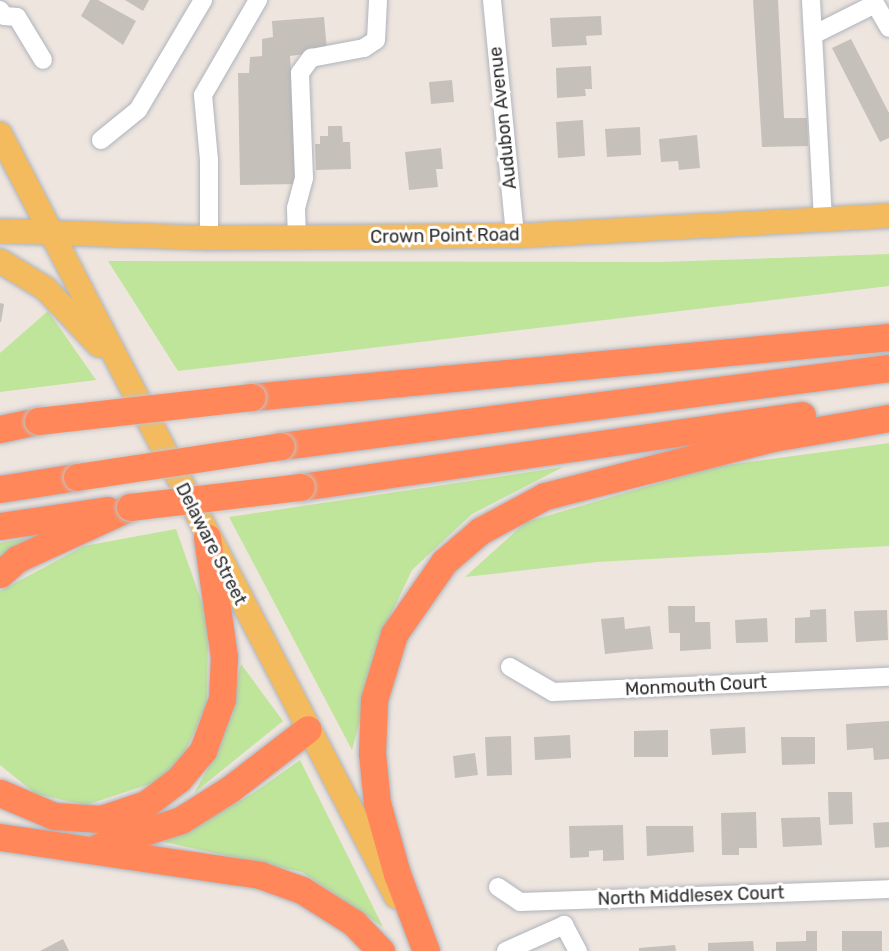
<!DOCTYPE html>
<style>
body{margin:0}
#map{position:relative;width:889px;height:951px;overflow:hidden;background:#eee5df;font-family:Rubik,sans-serif}
div>[style]{position:absolute}
[style*='--x']{left:calc(var(--x)*1px);top:calc(var(--y)*1px);width:calc(var(--w)*1px);rotate:calc(var(--a)*1deg)}
.green>*{inset:0;background:#bfe59a}
.building>*{inset:0;background:#c6c0ba}
.roads{filter:drop-shadow(0 0 2px #afb4bc) drop-shadow(0 0 2px #afb4bc)}
.minor>*{height:18px;margin:-9px;padding:0 9px;transform-origin:9px;border-radius:9px;background:#fff}
.major>*{height:24px;margin:-12px;padding:0 12px;transform-origin:12px;border-radius:12px;background:#f4ba5e}
.highway>*{height:27px;margin:-13.5px;padding:0 13.5px;transform-origin:13.5px;border-radius:13.5px;background:#ff8759}
.bridges{filter:drop-shadow(0 0 2px #c4c4c4) drop-shadow(0 0 2px #c4c4c4)}
.highway-bridge>*{height:27px;margin:-13.5px;padding:0 13.5px;transform-origin:13.5px;border-radius:13.5px;background:#ff8759}
span{translate:-50% -50%;white-space:nowrap;text-align:center;line-height:1.15;-webkit-text-stroke:6px #fff;paint-order:stroke}
.street-label{font-size:18px;color:#2c2c2c}
</style>
<div id="map">
<div class="green">
<i style="clip-path:polygon(889px 254px,889px 286px,178px 371px,108px 261px,662px 262px)"></i>
<i style="clip-path:polygon(48px 311px,96px 380px,0 392px,0 353px)"></i>
<i style="clip-path:polygon(889px 443px,889px 546px,597px 562px,465px 577px,526px 522px,713px 467px)"></i>
<i style="clip-path:polygon(563px 467px,472px 514px,412px 570px,385px 627px,352px 750px,229px 517px)"></i>
<i style="clip-path:polygon(176px 529px,208px 620px,207px 704px,174px 776px,86px 805px,36px 794px,0 765px,0 591px,84px 546px)"></i>
<i style="clip-path:polygon(28px 538px,0 561px,0 543px)"></i>
<i style="clip-path:polygon(241px 664px,283px 721px,194px 793px,216px 754px)"></i>
<i style="clip-path:polygon(300px 760px,383px 927px,302px 872px,164px 842px,252px 794px)"></i>
</div>
<div class="building">
<i style="clip-path:polygon(90px 0,98px 0,136px 21px,123px 45px,81px 16px)"></i>
<i style="clip-path:polygon(125px 0,149px 0,143px 11px)"></i>
<i style="clip-path:polygon(753px 0,778px 0,784px 118px,807px 118px,808px 146px,762px 147px)"></i>
<i style="clip-path:polygon(601px 16px,602px 35px,586px 36px,587px 45px,552px 47px,550px 18px)"></i>
<i style="clip-path:polygon(324px 17px,327px 51px,290px 56px,299px 184px,240px 185px,238px 73px,249px 73px,250px 57px,262px 56px,262px 39px,273px 37px,272px 21px)"></i>
<i style="clip-path:polygon(851px 39px,889px 113px,889px 138px,880px 142px,832px 48px)"></i>
<i style="clip-path:polygon(591px 66px,592px 89px,585px 89px,586px 96px,557px 98px,556px 68px)"></i>
<i style="clip-path:polygon(452px 80px,454px 102px,431px 104px,429px 82px)"></i>
<i style="clip-path:polygon(583px 120px,585px 156px,558px 158px,556px 122px)"></i>
<i style="clip-path:polygon(328px 126px,342px 126px,343px 142px,350px 142px,351px 169px,316px 170px,315px 144px,320px 144px,320px 136px,328px 136px)"></i>
<i style="clip-path:polygon(640px 127px,641px 155px,607px 157px,605px 129px)"></i>
<i style="clip-path:polygon(697px 135px,700px 168px,679px 170px,678px 161px,661px 162px,659px 139px)"></i>
<i style="clip-path:polygon(441px 148px,443px 169px,436px 169px,438px 187px,409px 190px,405px 152px)"></i>
<i style="clip-path:polygon(0 303px,4px 304px,1px 322px,0 322px)"></i>
<i style="clip-path:polygon(668px 606px,695px 606px,695px 622px,710px 622px,711px 649px,680px 651px,680px 633px,669px 633px)"></i>
<i style="clip-path:polygon(826px 609px,827px 642px,795px 643px,795px 618px,810px 617px,810px 610px)"></i>
<i style="clip-path:polygon(887px 610px,888px 640px,856px 642px,854px 611px)"></i>
<i style="clip-path:polygon(624px 617px,625px 629px,650px 626px,653px 649px,605px 654px,601px 619px)"></i>
<i style="clip-path:polygon(767px 618px,768px 642px,736px 643px,735px 620px)"></i>
<i style="clip-path:polygon(889px 721px,889px 759px,874px 760px,873px 748px,847px 750px,846px 724px)"></i>
<i style="clip-path:polygon(745px 727px,746px 753px,712px 755px,710px 729px)"></i>
<i style="clip-path:polygon(668px 730px,668px 757px,634px 757px,634px 731px)"></i>
<i style="clip-path:polygon(570px 735px,571px 758px,535px 760px,534px 737px)"></i>
<i style="clip-path:polygon(511px 736px,512px 775px,487px 776px,485px 737px)"></i>
<i style="clip-path:polygon(781px 737px,815px 737px,815px 764px,782px 765px)"></i>
<i style="clip-path:polygon(475px 753px,478px 775px,455px 778px,453px 756px)"></i>
<i style="clip-path:polygon(828px 792px,852px 792px,853px 824px,829px 825px)"></i>
<i style="clip-path:polygon(756px 812px,757px 848px,739px 848px,739px 855px,722px 855px,721px 813px)"></i>
<i style="clip-path:polygon(820px 817px,822px 845px,783px 847px,781px 818px)"></i>
<i style="clip-path:polygon(889px 822px,889px 847px,875px 848px,873px 823px)"></i>
<i style="clip-path:polygon(623px 825px,624px 860px,603px 861px,603px 850px,589px 851px,589px 857px,570px 858px,569px 826px)"></i>
<i style="clip-path:polygon(646px 826px,693px 826px,694px 852px,647px 856px)"></i>
<i style="clip-path:polygon(806px 931px,817px 931px,817px 951px,776px 951px,776px 942px,806px 941px)"></i>
<i style="clip-path:polygon(842px 931px,882px 931px,882px 951px,842px 951px)"></i>
<i style="clip-path:polygon(63px 939px,69px 951px,40px 951px)"></i>
<i style="clip-path:polygon(753px 941px,754px 951px,708px 951px,708px 943px)"></i>
<i style="clip-path:polygon(675px 945px,676px 951px,639px 951px,639px 948px)"></i>
</div>
<div class="roads">
<div class="minor">
<i style="--x:492;--y:0;--w:237;--a:84.4"></i>
<i style="--x:811;--y:0;--w:35;--a:87"></i>
<i style="--x:813;--y:35;--w:69;--a:-26.6"></i>
<i style="--x:873;--y:0;--w:32;--a:60"></i>
<i style="--x:0;--y:10;--w:7;--a:56"></i>
<i style="--x:4;--y:16;--w:13;--a:4"></i>
<i style="--x:17;--y:17;--w:50;--a:58.8"></i>
<i style="--x:813;--y:35;--w:184;--a:86.9"></i>
<i style="--x:101;--y:140;--w:48;--a:-39"></i>
<i style="--x:138;--y:110;--w:128;--a:-59.4"></i>
<i style="--x:209;--y:238;--w:78;--a:-90"></i>
<i style="--x:209;--y:160;--w:65;--a:-95.3"></i>
<i style="--x:203;--y:95;--w:110;--a:-59.9"></i>
<i style="--x:297;--y:238;--w:30;--a:-92"></i>
<i style="--x:296;--y:208;--w:31;--a:-75"></i>
<i style="--x:304;--y:178;--w:105;--a:-92.2"></i>
<i style="--x:300;--y:73;--w:19;--a:-54"></i>
<i style="--x:311;--y:58;--w:54;--a:-10.7"></i>
<i style="--x:364;--y:48;--w:14;--a:-34"></i>
<i style="--x:376;--y:40;--w:40;--a:-87.1"></i>
<i style="--x:510;--y:667;--w:50;--a:30.2"></i>
<i style="--x:553;--y:692;--w:336;--a:-2.6"></i>
<i style="--x:498;--y:887;--w:27;--a:34"></i>
<i style="--x:520;--y:902;--w:369;--a:-2"></i>
<i style="--x:506;--y:951;--w:64;--a:-24.1"></i>
<i style="--x:564;--y:925;--w:30;--a:62"></i>
</div>
<div class="major">
<i style="--x:0;--y:134;--w:859;--a:62.54"></i>
<i style="--x:0;--y:231;--w:209;--a:1.9"></i>
<i style="--x:209;--y:238;--w:306;--a:-0.4"></i>
<i style="--x:515;--y:236;--w:375;--a:-3.1"></i>
<i style="--x:0;--y:261;--w:54;--a:31.3"></i>
<i style="--x:46;--y:289;--w:77;--a:46.6"></i>
</div>
<div class="highway">
<i style="--x:252;--y:397;--w:640;--a:-5.38"></i>
<i style="--x:0;--y:429;--w:39;--a:-12"></i>
<i style="--x:281;--y:446;--w:613;--a:-7.31"></i>
<i style="--x:301;--y:487;--w:506;--a:-8.18"></i>
<i style="--x:0;--y:489;--w:78;--a:-8.9"></i>
<i style="--x:0;--y:526;--w:109;--a:-8.4"></i>
<i style="--x:0;--y:574;--w:23;--a:-41"></i>
<i style="--x:17;--y:559;--w:124;--a:-24.7"></i>
<i style="--x:0;--y:793;--w:59;--a:23.1"></i>
<i style="--x:54;--y:816;--w:47;--a:3.7"></i>
<i style="--x:101;--y:819;--w:47;--a:-18.4"></i>
<i style="--x:146;--y:804;--w:41;--a:-37.1"></i>
<i style="--x:179;--y:779;--w:38;--a:-50"></i>
<i style="--x:203;--y:750;--w:54;--a:-69.6"></i>
<i style="--x:222;--y:699;--w:42;--a:-87.3"></i>
<i style="--x:224;--y:657;--w:121;--a:-98.1"></i>
<i style="--x:0;--y:837;--w:263;--a:8.3"></i>
<i style="--x:260;--y:875;--w:45;--a:19.7"></i>
<i style="--x:302;--y:890;--w:62;--a:32.4"></i>
<i style="--x:354;--y:923;--w:39;--a:46"></i>
<i style="--x:98;--y:847;--w:87;--a:-18"></i>
<i style="--x:181;--y:820;--w:58;--a:-32.3"></i>
<i style="--x:230;--y:789;--w:98;--a:-37.6"></i>
<i style="--x:426;--y:951;--w:82;--a:-110.6"></i>
<i style="--x:397;--y:874;--w:74;--a:-105.7"></i>
<i style="--x:377;--y:803;--w:50;--a:-95.7"></i>
<i style="--x:372;--y:753;--w:53;--a:-87.8"></i>
<i style="--x:374;--y:700;--w:69;--a:-73.1"></i>
<i style="--x:394;--y:634;--w:88;--a:-55.2"></i>
<i style="--x:444;--y:562;--w:48;--a:-40.7"></i>
<i style="--x:480;--y:531;--w:74;--a:-28.3"></i>
<i style="--x:545;--y:496;--w:235;--a:-14.3"></i>
<i style="--x:773;--y:438;--w:118;--a:-9.8"></i>
</div>
</div>
<div class="bridges">
<div class="highway-bridge">
<i style="--x:38;--y:421;--w:215;--a:-6.4"></i>
<i style="--x:77;--y:477;--w:206;--a:-8.6"></i>
<i style="--x:130;--y:507;--w:172;--a:-6.7"></i>
</div>
</div>
<div class="street-label">
<span style="left:503px;top:118px;rotate:-96deg">Audubon Avenue</span>
<span style="left:445px;top:236px;rotate:-1deg">Crown Point Road</span>
<span style="left:211px;top:544px;rotate:63deg">Delaware Street</span>
<span style="left:696px;top:686px;rotate:-3deg">Monmouth Court</span>
<span style="left:691px;top:896px;rotate:-2deg">North Middlesex Court</span>
</div>
</div>
